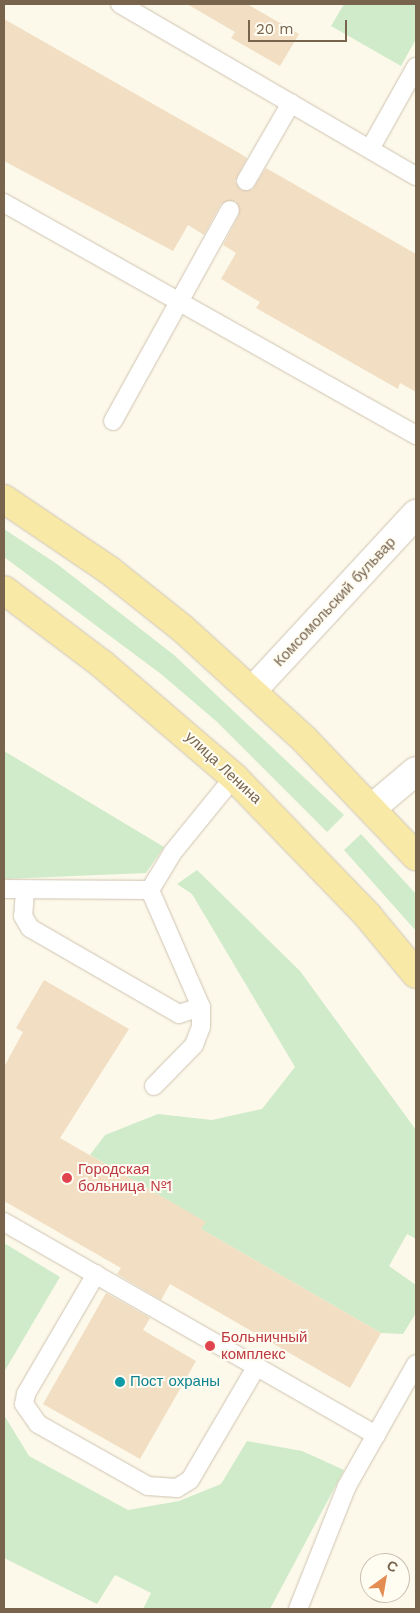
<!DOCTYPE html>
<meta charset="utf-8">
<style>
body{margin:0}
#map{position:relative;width:420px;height:1613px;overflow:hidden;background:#fcf9eb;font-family:"Work Sans",sans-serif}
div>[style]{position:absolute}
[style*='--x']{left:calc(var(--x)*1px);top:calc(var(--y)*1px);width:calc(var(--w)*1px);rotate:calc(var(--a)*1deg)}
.green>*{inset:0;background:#d0ebc9}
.building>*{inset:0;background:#f2dec3}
.roads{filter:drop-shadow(0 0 1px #cfc3b0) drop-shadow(0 0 1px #cfc3b0)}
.lane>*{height:18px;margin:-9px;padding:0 9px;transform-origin:9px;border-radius:9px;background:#fff}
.street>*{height:28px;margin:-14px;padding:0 14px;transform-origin:14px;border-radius:14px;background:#fff}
.primary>*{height:28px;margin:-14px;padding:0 14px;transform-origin:14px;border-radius:14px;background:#f9e9a6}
.dots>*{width:14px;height:14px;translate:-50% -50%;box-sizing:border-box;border:2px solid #fffcf2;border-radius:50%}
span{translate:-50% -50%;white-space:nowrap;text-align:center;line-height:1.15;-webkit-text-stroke:4px #fffcf2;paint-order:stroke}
.street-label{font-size:15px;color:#78644d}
.health-label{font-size:15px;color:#be3a42}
.left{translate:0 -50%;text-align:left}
.culture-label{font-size:15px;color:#0d838f}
.frame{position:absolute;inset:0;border:5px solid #78644d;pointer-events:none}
.north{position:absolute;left:360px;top:1553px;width:50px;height:50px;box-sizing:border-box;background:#fffcf2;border:1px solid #c9bfb0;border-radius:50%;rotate:32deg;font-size:14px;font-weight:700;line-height:20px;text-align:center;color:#78644d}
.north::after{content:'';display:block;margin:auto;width:18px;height:22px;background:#e38d53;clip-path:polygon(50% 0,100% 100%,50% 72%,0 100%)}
.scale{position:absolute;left:248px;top:20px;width:99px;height:22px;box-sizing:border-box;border:2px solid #78644d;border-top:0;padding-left:6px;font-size:15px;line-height:18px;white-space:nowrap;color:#78644d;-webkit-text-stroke:4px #fffcf2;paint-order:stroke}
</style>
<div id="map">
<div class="green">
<i style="clip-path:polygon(344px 4px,416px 4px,416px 39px,401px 66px,331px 26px)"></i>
<i style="clip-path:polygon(4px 529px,57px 564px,174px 655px,344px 815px,327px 832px,216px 721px,161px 674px,4px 557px)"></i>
<i style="clip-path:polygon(4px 751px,164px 847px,146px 873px,4px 879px)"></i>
<i style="clip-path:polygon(361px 834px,416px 894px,416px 931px,344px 850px)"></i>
<i style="clip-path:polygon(197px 870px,300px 971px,416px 1130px,416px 1239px,407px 1234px,389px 1266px,416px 1285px,416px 1313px,403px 1334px,381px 1333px,201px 1229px,205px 1222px,90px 1155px,105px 1135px,158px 1114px,212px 1120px,262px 1109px,295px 1067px,192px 894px,177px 884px)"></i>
<i style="clip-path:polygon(4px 1243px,60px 1277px,4px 1372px)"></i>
<i style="clip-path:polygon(4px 1415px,29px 1456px,128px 1510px,179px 1501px,221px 1484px,247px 1441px,302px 1451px,344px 1470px,270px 1609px,143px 1609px,151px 1593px,115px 1575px,97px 1604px,4px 1558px)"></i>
</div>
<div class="building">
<i style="clip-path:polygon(187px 4px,247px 4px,299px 34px,280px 66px,231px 38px,235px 32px)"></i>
<i style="clip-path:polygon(4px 19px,241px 154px,247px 158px,235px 181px,241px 190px,252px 190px,266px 168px,416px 254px,416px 392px,400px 383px,398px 389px,256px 308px,260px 302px,221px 279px,236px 253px,223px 245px,239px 215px,236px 201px,221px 204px,204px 235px,188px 225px,173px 251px,4px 161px)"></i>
<i style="clip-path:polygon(44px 980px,129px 1029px,60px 1138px,206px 1222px,201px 1229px,381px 1333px,350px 1388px,170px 1284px,161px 1300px,117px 1274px,121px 1268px,4px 1201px,4px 1067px,23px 1032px,16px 1028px)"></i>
<i style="clip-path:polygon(106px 1293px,150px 1318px,143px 1330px,196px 1361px,140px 1459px,43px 1404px)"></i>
</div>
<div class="roads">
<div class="lane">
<i style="--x:120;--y:4;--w:342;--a:30.2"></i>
<i style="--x:370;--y:149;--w:94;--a:-60.7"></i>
<i style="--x:246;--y:181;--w:90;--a:-60"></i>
<i style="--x:4;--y:203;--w:473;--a:29.4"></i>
<i style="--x:113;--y:421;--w:241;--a:-61"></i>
<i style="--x:4;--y:889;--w:146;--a:0.4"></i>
<i style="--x:25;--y:890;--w:26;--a:94"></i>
<i style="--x:23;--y:916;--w:14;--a:60"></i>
<i style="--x:30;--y:928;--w:172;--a:30"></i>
<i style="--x:179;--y:1014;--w:23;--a:-18"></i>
<i style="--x:154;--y:1086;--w:57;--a:-45.7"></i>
<i style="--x:194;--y:1045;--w:19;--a:-69"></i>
<i style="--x:201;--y:1027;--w:20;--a:-90"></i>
<i style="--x:201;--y:1007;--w:128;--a:-113.6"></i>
<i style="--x:150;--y:890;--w:44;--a:-58.8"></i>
<i style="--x:173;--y:852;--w:97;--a:-50.9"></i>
<i style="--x:4;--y:1222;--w:429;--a:29.8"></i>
<i style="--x:96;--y:1274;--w:139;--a:120.3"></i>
<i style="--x:26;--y:1394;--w:10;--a:101"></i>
<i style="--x:24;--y:1404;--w:24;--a:55"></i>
<i style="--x:38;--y:1424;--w:126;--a:29.4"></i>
<i style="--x:148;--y:1486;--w:29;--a:4"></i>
<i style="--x:177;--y:1488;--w:15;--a:-32"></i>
<i style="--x:190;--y:1480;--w:132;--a:-59.6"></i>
<i style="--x:298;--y:1609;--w:132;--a:-68.3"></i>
<i style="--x:347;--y:1486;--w:140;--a:-60.5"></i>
</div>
<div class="street">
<i style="--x:253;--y:690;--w:240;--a:-47.2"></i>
<i style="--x:372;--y:808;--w:57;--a:-40.1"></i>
</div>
<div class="primary">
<i style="--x:4;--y:499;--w:127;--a:34.1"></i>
<i style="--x:109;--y:570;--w:93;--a:38.5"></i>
<i style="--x:182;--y:628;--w:166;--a:42.3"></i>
<i style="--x:305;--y:740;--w:161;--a:46.3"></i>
<i style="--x:4;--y:590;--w:123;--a:37.1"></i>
<i style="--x:102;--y:664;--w:174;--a:40.6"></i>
<i style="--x:234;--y:777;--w:193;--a:46"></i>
<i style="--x:368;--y:916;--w:75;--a:50.4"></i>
</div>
</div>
<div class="dots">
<i style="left:67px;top:1178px;background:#e0444e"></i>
<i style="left:210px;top:1346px;background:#e0444e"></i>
<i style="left:120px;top:1382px;background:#0f9aa8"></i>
</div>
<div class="street-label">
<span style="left:335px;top:602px;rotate:-47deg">Комсомольский бульвар</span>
<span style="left:223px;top:768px;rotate:43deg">улица Ленина</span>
</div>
<div class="health-label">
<span class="left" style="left:78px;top:1178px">Городская<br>больница №1</span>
<span class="left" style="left:221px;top:1346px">Больничный<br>комплекс</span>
</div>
<div class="culture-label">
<span class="left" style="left:130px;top:1382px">Пост охраны</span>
</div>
<div class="frame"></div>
<div class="north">С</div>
<div class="scale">20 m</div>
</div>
